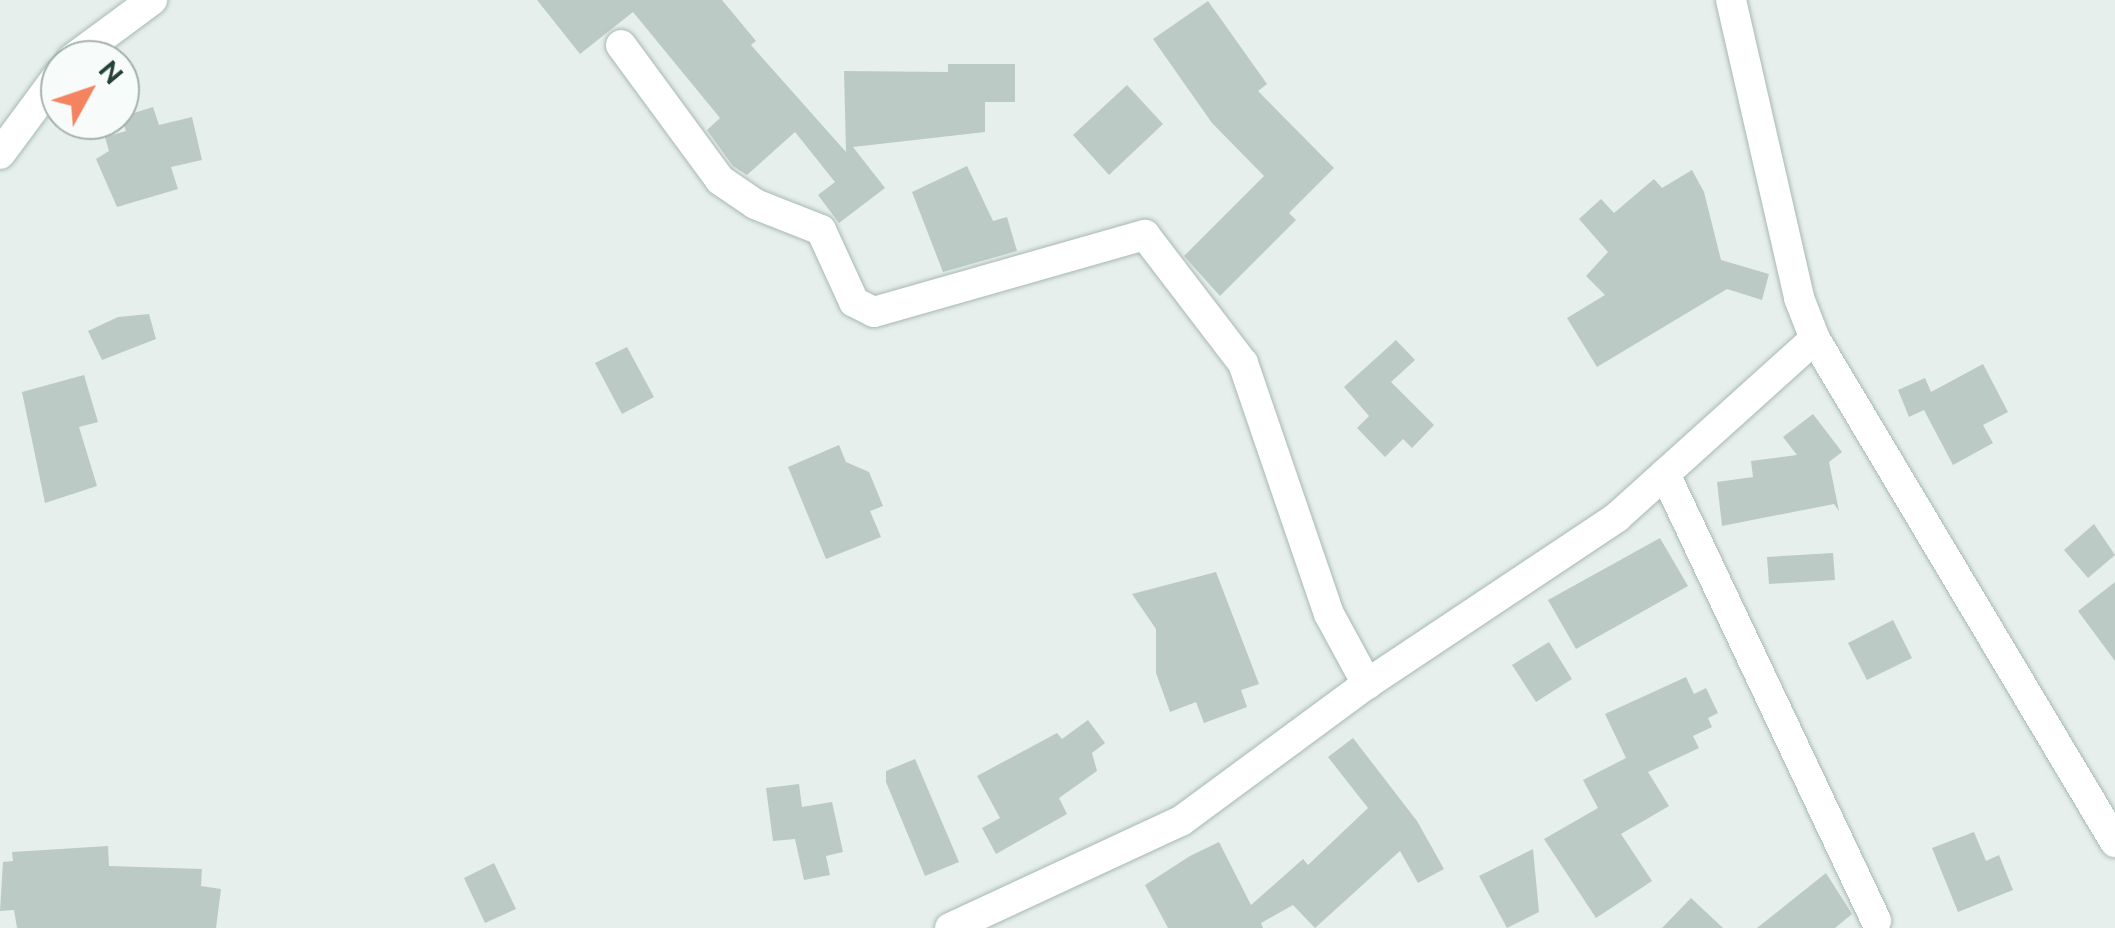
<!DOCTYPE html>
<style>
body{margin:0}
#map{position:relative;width:2115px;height:928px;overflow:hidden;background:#e6efeb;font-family:Ubuntu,sans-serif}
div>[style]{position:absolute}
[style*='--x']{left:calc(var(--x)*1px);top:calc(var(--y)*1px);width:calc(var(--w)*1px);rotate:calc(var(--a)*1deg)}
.building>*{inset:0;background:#bbcac4}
.roads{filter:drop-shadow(0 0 2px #a8b8b2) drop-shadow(0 0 2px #a8b8b2)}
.street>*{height:30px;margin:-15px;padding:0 15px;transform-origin:15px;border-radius:15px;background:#fff}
.secondary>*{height:30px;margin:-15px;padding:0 15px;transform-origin:15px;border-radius:15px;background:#fff}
span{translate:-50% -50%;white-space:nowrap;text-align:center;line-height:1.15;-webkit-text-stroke:8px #f7fbf9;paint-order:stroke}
.north{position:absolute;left:40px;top:40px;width:100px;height:100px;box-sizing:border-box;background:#f7fbf9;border:2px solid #a3b1ad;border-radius:50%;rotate:50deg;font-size:28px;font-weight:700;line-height:40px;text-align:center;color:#24423a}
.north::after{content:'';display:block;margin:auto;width:35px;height:45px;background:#f4845f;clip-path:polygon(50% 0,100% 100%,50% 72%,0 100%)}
</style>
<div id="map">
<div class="building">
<i style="clip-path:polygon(537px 0,722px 0,756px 41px,751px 45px,846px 152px,844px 71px,948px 72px,948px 64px,1015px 64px,1015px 102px,985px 102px,985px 132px,853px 147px,885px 188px,839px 223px,818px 195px,835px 182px,795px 132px,747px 175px,733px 166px,707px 130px,720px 118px,633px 12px,580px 54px)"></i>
<i style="clip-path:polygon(1208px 1px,1267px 84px,1258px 91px,1334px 168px,1289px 213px,1296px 220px,1220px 296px,1184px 256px,1264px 176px,1212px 123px,1153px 39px)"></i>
<i style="clip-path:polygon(1127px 85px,1163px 124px,1109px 175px,1073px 135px)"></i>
<i style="clip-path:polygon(153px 107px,159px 125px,192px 117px,202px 160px,171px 167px,178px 189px,117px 207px,96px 159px,109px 151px,105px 137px,126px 131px,121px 117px)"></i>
<i style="clip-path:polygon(967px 166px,993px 221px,1007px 217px,1017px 251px,943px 272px,912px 192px)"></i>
<i style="clip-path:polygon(1692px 170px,1704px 192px,1721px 260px,1769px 274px,1762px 300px,1727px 289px,1597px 367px,1567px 318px,1605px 295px,1586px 276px,1608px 252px,1579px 219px,1601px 199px,1614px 213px,1654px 179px,1662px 188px)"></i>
<i style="clip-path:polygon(149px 314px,156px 339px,102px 360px,88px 331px,118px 317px)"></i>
<i style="clip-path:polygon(1396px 340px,1415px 360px,1391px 382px,1434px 425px,1412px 448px,1403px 439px,1385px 457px,1357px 428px,1369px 416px,1344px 387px)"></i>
<i style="clip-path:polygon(627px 347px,654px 397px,622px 414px,595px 363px)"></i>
<i style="clip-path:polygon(1983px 364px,2008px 412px,1983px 425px,1993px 443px,1953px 465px,1924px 410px,1909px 417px,1898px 390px,1925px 378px,1931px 392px)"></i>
<i style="clip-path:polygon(84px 375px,98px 422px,79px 427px,97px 486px,45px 503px,22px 392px)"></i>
<i style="clip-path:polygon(1813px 414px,1842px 452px,1829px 462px,1839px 511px,1834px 504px,1722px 526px,1717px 482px,1753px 477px,1751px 461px,1797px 455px,1783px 437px)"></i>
<i style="clip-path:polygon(839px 445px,846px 462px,869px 472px,883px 506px,870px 511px,881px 537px,826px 559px,788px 467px)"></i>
<i style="clip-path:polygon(2094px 524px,2115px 555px,2088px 578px,2064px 550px)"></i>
<i style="clip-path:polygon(1660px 538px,1688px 586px,1576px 649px,1548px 600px)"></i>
<i style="clip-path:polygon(1833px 553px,1835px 580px,1769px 584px,1767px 557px)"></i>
<i style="clip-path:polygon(1216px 572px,1259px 684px,1241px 690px,1247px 707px,1204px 723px,1196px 702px,1170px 712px,1156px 673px,1156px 629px,1132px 594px)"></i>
<i style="clip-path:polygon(2115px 582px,2115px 661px,2078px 611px)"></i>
<i style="clip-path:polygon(1893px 620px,1912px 658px,1867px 680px,1848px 643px)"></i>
<i style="clip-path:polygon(1549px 642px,1572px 679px,1536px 702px,1512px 665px)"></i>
<i style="clip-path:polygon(1686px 677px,1694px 694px,1706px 688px,1718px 713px,1708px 718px,1712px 727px,1693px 736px,1699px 748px,1648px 772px,1669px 806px,1621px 834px,1652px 881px,1596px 918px,1544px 839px,1598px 808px,1583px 780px,1626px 758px,1605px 714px)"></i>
<i style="clip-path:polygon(1088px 720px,1105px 743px,1092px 753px,1097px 771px,1059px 798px,1067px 814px,996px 854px,982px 828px,1000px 818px,977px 776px,1057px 733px,1062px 739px)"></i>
<i style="clip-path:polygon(1353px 738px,1417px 821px,1444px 869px,1418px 883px,1400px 851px,1315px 928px,1293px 905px,1261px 923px,1263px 928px,1168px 928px,1145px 885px,1190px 856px,1219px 842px,1251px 905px,1303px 859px,1308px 865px,1368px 808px,1328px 757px)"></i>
<i style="clip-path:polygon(915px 759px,959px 862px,925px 876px,886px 782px,886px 771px)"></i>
<i style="clip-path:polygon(799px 784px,802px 807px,832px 802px,843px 852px,826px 856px,830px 875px,804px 880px,795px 839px,773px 841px,766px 788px)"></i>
<i style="clip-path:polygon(1974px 832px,1986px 861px,1999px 855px,2013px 890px,1958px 912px,1932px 848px)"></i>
<i style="clip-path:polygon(108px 846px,109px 866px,202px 869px,201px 886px,221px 889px,216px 928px,17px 928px,14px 910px,0 911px,3px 862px,13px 861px,12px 852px)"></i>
<i style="clip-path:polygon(1533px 849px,1539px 912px,1507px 928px,1479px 876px)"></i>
<i style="clip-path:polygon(494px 863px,516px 909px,485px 923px,464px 878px)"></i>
<i style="clip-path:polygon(1826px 873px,1852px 914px,1835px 928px,1757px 928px)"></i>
<i style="clip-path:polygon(1691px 898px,1723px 928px,1662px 928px)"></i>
</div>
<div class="roads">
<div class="street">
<i style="--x:621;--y:45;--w:167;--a:53.7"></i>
<i style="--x:720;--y:180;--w:42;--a:34.4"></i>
<i style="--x:755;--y:204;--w:71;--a:21.5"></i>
<i style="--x:821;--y:230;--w:79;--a:65.4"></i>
<i style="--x:854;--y:302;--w:22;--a:27"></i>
<i style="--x:874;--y:312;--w:282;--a:-15.9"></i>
<i style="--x:1145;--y:235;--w:161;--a:52.6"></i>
<i style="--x:1243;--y:363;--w:265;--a:71.1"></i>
<i style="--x:1329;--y:614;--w:80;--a:61.5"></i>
<i style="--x:71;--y:60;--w:101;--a:-36.5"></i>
<i style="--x:0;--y:154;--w:101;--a:-53.5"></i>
<i style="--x:1665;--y:474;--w:494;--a:64.7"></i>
<i style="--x:950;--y:928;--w:255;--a:-24.9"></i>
<i style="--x:1181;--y:821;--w:231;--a:-36.4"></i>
<i style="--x:1367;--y:684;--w:301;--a:-33.7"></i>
<i style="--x:1617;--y:517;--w:266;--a:-42"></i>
</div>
<div class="secondary">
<i style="--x:1731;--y:0;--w:306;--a:77.1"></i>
<i style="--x:1799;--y:298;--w:44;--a:68.7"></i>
<i style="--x:1815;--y:339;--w:586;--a:59.19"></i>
</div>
</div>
<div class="north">N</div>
</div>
